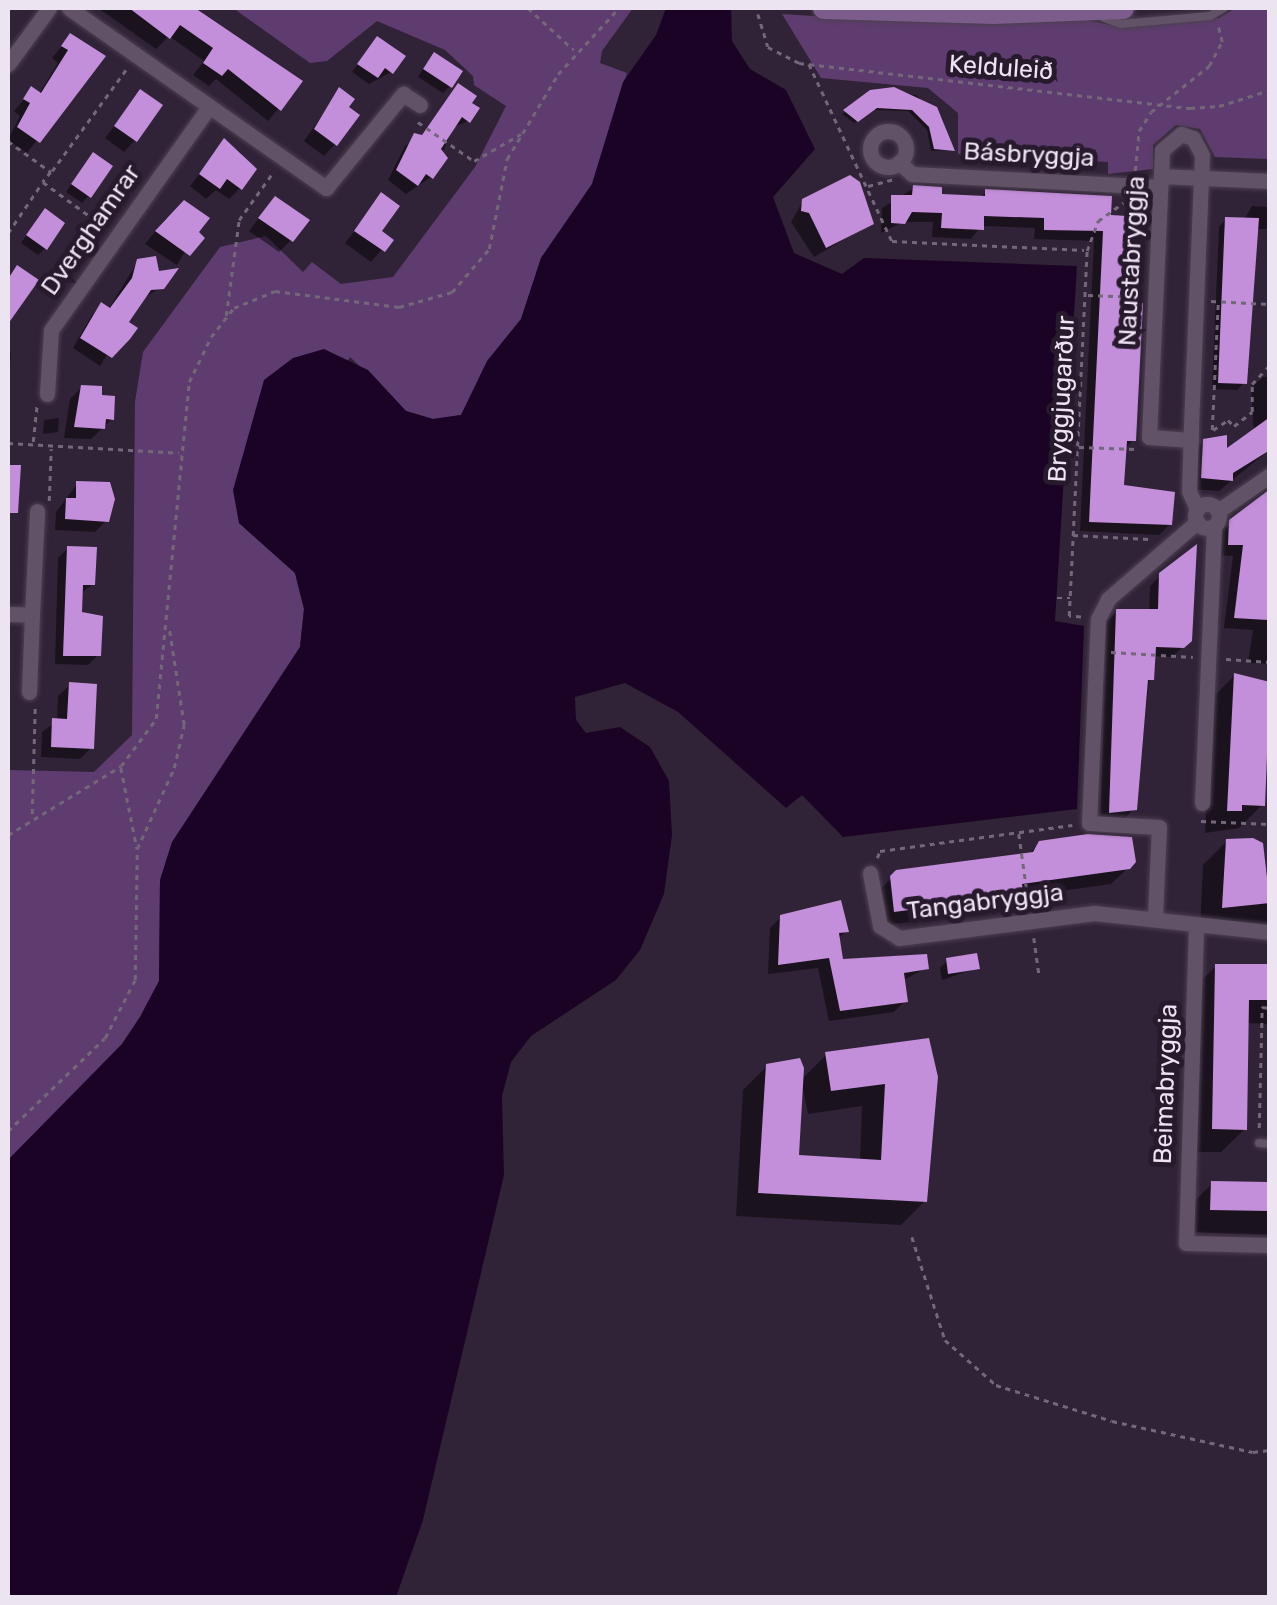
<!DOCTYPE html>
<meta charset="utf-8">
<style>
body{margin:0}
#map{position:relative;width:1277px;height:1605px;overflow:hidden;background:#312337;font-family:Rubik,sans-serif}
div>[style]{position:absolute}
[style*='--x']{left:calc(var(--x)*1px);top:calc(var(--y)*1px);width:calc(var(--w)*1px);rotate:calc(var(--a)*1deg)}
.green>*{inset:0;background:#5f3c6f}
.water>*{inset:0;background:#1b0325}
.shadow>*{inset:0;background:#0007}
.building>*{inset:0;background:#c38eda}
.path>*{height:2.5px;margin-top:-1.25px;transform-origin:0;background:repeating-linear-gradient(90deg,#736779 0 5px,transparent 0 10px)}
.roads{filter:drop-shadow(0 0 2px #4c4051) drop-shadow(0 0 2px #4c4051)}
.service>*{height:8px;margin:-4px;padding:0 4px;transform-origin:4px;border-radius:4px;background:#615268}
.minor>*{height:15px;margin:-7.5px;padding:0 7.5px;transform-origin:7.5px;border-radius:7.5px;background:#615268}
.minor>.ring{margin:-7.5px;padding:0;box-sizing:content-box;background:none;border:15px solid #615268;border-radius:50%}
.secondary>*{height:22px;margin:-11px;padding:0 11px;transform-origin:11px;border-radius:11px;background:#7c5c8a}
span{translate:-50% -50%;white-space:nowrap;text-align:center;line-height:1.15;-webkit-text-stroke:10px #271a2d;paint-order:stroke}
.street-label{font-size:25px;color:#ede4f2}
.frame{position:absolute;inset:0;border:10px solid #ede4f2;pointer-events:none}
</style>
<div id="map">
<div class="green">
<i style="clip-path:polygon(233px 8px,633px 8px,602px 51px,600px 63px,627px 73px,592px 184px,541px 258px,521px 319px,488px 361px,461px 415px,433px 419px,406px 411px,350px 357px,239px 523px,295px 573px,304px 609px,300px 647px,172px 843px,160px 880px,159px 981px,140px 1017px,122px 1044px,8px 1160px,8px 770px,94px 772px,132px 735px,135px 402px,143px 352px,220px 247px,266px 236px,303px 272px,312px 262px,341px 284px,393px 277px,475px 167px,506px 106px,474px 85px,473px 76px,445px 50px,377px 21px,327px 61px,310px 63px)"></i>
<i style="clip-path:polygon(1235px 8px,1269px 8px,1269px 159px,1215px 157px,1200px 129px,1176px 125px,1153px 145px,1153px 169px,1108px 174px,1108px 162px,958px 154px,958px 113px,928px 88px,821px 78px,782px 14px,890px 21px,1086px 20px,1125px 28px,1219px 18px)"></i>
</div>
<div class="water">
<i style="clip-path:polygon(666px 8px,731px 8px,732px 41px,750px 69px,786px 90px,815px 149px,773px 197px,794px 253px,842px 274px,864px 258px,1077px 266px,1055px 621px,1084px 626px,1077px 809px,843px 837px,802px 795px,786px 808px,678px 712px,625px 683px,575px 697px,576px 720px,586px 733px,620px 727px,650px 747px,669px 781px,672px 835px,664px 894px,640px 950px,616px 980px,531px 1036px,511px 1062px,502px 1096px,504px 1175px,423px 1520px,396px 1597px,8px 1597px,8px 1160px,122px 1044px,140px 1017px,159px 981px,160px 880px,172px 842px,300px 647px,304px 609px,295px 573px,239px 523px,233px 490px,264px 380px,293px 358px,324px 349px,368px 370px,406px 411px,433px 419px,461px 415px,487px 361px,521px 319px,541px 258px,592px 184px,623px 82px,656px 35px)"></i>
</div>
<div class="shadow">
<i style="clip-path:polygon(98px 8px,194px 8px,300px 82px,268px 121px,216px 79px,209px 86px,193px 75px,204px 61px,169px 36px,156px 49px)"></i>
<i style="clip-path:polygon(70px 36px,102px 57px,27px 153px,8px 140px,20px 116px,14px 111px,32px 90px,39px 94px,58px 63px,52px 58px)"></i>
<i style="clip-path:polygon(371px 46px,391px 72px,369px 84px,352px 72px)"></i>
<i style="clip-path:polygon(427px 62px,450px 86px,443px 93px,418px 77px)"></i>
<i style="clip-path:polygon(458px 86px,468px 121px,454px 127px,431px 177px,406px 194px,388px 180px,405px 146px,420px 137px)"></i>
<i style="clip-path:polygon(340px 90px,335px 144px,324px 156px,304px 141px)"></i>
<i style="clip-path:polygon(883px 90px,916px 95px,942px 118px,952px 150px,931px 151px,927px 130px,908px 111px,872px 110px,854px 123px,842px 114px)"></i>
<i style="clip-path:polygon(141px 92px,135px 140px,124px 152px,105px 138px)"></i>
<i style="clip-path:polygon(225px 141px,242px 154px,240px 188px,229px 199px,216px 190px,206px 199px,190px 186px)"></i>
<i style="clip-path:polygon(86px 162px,89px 196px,82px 203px,66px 192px)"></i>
<i style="clip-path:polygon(914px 188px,940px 197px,979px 199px,986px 192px,1109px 198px,1133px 440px,1124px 450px,1122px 487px,1170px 524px,1159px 535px,1080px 531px,1094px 241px,1034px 239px,1035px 228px,981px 226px,971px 239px,932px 237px,933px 222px,903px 222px,881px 233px,882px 208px)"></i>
<i style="clip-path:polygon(382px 196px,378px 232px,390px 240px,371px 262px,345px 243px)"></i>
<i style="clip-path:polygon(803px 201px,872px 223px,814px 257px,791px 222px)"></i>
<i style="clip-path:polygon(1252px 206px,1270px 207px,1270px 229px,1256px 229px,1244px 383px,1237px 390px,1212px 389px,1219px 227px,1226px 219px,1244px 220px)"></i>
<i style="clip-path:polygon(264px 211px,291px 240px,279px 252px,249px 231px)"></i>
<i style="clip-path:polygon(166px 218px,196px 233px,177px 265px,145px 244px)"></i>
<i style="clip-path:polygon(38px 219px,45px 248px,38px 255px,21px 243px)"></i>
<i style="clip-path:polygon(138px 261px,162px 287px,142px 299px,100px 366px,73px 348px,92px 315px,101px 305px,108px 310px)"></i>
<i style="clip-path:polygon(8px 353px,11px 353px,8px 394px)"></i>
<i style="clip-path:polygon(1263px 377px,1270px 377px,1270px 449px,1219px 491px,1191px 489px,1192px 453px,1204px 441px,1224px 453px,1254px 432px,1251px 388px)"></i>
<i style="clip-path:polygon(82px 387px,100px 398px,112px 419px,91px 439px,64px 438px,70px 399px)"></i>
<i style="clip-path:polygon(59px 418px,58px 432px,43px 434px,44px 420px)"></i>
<i style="clip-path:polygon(78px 483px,106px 521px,95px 532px,55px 530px,56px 512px)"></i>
<i style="clip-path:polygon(1270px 492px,1270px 664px,1248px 663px,1253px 630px,1224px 628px,1233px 556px,1217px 555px,1218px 534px)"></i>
<i style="clip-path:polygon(68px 548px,93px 584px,80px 594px,79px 614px,98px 655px,88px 665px,55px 664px,58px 558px)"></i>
<i style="clip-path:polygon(1161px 575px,1190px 640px,1172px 657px,1152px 656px,1135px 807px,1125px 818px,1100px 822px,1107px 621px,1117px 611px,1149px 611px,1150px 586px)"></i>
<i style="clip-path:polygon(1234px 676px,1262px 805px,1239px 828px,1205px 833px,1211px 699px)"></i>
<i style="clip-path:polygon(70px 685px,91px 748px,80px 759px,41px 757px,42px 732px,57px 721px,58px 696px)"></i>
<i style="clip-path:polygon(1227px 841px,1259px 871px,1270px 871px,1270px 931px,1200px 930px,1203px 865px)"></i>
<i style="clip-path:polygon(1040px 843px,1128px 868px,1111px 884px,1018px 897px,1005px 910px,879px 926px,875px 894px,898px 872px,1028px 855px)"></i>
<i style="clip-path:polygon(781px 917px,846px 931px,837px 940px,840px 962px,926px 968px,902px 981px,905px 1001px,894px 1012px,829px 1021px,818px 968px,768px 974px,770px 928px)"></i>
<i style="clip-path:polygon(947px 961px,977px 968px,942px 980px,940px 968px)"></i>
<i style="clip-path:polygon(1216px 966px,1270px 967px,1270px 1024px,1246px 1023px,1245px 1129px,1221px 1152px,1189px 1152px,1192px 990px)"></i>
<i style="clip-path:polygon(927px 1041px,925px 1201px,901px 1225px,736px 1216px,743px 1090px,767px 1066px,796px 1157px,860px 1161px,862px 1106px,808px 1114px,801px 1080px,827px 1054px)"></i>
<i style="clip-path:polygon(1212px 1184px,1270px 1186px,1270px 1235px,1188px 1232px,1188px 1207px)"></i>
</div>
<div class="building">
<i style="clip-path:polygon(129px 8px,195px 8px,303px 81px,281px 111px,228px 69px,222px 76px,203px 63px,213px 48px,180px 25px,170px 39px)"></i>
<i style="clip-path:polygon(70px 33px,106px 56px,40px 143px,17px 127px,30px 103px,23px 99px,31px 86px,41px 93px,68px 50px,61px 46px)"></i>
<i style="clip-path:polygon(377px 36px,406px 56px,393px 74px,385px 68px,378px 78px,357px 64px)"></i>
<i style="clip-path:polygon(434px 52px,463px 71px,452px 88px,423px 69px)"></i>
<i style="clip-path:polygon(458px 83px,477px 96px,472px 103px,480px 108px,470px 123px,462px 117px,441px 149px,448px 158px,433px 179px,426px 174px,418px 186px,396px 170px,414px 133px,422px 135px)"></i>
<i style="clip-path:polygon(339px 87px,355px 99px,349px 107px,360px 115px,337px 146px,314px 129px)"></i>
<i style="clip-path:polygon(894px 87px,937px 107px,955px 151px,934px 149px,929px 127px,912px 110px,877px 108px,858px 122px,843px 110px,870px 90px)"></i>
<i style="clip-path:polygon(140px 89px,163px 105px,137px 142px,114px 126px)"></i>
<i style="clip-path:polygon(224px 138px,257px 169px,242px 190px,227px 179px,220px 189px,199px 174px)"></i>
<i style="clip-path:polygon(93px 152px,113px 166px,91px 198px,71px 184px)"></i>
<i style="clip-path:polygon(850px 175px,860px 182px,874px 224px,826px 248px,809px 213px,801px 211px,802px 199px)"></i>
<i style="clip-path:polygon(913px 185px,942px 187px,942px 194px,985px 196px,985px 189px,1112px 196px,1111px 215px,1127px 216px,1132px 224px,1131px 302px,1143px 303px,1136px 441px,1127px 441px,1124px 485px,1175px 492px,1172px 525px,1089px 522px,1103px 231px,1044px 230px,1044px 218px,984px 216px,984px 230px,941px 228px,942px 213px,912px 212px,905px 224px,891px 223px,891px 195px,912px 195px)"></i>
<i style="clip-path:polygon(381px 192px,400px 206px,382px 231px,394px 240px,385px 252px,354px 231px)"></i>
<i style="clip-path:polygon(275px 196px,310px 220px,293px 242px,258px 218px)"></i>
<i style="clip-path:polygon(184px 200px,210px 218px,199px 232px,205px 238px,190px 256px,155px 231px)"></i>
<i style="clip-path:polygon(45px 208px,65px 223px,47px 250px,26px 235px)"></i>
<i style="clip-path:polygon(1225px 217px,1259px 218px,1247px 384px,1218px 383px)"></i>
<i style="clip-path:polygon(156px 256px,159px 271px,179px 268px,164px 289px,151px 290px,129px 322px,138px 328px,130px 339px,112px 358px,80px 338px,101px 302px,110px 308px,132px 278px,137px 259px)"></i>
<i style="clip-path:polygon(17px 265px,39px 280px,8px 324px,8px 279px)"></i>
<i style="clip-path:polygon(81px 385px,102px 386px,102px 395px,115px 396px,114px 420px,106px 419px,105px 429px,74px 427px)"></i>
<i style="clip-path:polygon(1270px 417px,1270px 450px,1233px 473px,1233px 481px,1201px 478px,1203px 439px,1227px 435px,1227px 448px)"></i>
<i style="clip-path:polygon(8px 465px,21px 465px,18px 513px,8px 513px)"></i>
<i style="clip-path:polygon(76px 481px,110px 482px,115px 499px,109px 522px,65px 519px,66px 498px,76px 498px)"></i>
<i style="clip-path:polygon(1270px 489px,1268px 620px,1234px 618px,1243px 545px,1228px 545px,1229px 520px)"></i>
<i style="clip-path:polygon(1197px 544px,1192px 641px,1184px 648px,1156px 647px,1154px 680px,1148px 680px,1137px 810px,1109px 813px,1116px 609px,1158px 609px,1159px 573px)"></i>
<i style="clip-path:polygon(67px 546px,97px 547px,95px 585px,83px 585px,82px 612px,103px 616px,101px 656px,63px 656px)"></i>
<i style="clip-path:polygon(1234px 673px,1270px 682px,1265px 806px,1242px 805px,1242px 811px,1227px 811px)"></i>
<i style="clip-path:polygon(69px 682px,97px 684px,94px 749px,51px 747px,52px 718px,67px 719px)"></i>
<i style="clip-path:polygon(1088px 834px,1132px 837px,1136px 862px,1130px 869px,1022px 884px,1024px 895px,894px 912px,890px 876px,896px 870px,1033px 852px,1039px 841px)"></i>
<i style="clip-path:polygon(1253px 838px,1263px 843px,1270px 903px,1222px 908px,1226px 839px)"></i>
<i style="clip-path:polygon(841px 900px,849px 932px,839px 933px,843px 959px,927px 954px,929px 969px,904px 973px,908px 1002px,840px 1011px,829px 958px,778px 965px,780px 915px)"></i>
<i style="clip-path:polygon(977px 953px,980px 969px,948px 974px,946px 958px)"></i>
<i style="clip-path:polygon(1215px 964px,1270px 964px,1270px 1000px,1249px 1000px,1247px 1130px,1212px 1129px)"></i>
<i style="clip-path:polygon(929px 1038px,938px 1077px,927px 1202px,758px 1193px,766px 1064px,800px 1058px,804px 1068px,799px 1155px,881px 1160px,885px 1084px,831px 1091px,825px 1052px)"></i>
<i style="clip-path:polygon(1211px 1181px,1269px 1182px,1269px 1211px,1210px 1210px)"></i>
</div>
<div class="path">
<i style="--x:528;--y:8;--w:62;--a:42.4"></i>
<i style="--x:758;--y:14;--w:34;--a:73"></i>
<i style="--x:768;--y:47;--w:35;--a:27"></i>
<i style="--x:799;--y:63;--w:394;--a:6.6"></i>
<i style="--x:1190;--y:108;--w:29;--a:-4"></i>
<i style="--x:1219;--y:106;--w:53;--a:-17.4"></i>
<i style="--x:809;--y:64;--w:195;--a:64.9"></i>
<i style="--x:892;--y:241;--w:192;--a:2.7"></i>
<i style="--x:418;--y:122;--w:68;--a:34.9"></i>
<i style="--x:474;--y:161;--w:54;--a:-29.9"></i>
<i style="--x:8;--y:141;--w:53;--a:35.8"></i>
<i style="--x:51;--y:172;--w:13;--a:129"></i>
<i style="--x:43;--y:182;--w:73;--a:36.1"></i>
<i style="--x:52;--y:171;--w:127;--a:-53.9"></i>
<i style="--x:1135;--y:171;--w:40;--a:-84.3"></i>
<i style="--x:1139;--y:131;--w:22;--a:-58"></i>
<i style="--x:1151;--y:112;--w:74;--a:-38.4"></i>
<i style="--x:1209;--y:66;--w:27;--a:-62"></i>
<i style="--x:1222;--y:42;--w:16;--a:-104"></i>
<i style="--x:868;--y:186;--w:27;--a:-15"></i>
<i style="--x:8;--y:233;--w:60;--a:-55.8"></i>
<i style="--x:1088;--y:295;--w:52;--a:2.2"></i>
<i style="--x:1211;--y:301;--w:59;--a:2.9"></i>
<i style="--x:226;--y:316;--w:97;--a:-82.3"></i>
<i style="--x:239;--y:220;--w:60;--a:-54.5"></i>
<i style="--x:1212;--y:430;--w:129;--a:-87.3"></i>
<i style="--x:1213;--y:430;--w:18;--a:-34"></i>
<i style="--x:1228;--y:420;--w:8;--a:45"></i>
<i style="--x:1234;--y:426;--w:23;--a:-38"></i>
<i style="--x:1252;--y:412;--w:28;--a:-90"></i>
<i style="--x:1252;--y:384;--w:26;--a:-47"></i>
<i style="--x:33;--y:442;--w:36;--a:-84"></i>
<i style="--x:8;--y:443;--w:171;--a:3.3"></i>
<i style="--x:1079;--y:447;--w:57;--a:2"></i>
<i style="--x:49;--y:501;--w:52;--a:-87.8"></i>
<i style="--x:1073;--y:535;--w:76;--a:3"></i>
<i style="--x:1057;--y:598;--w:13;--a:0"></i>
<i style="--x:1081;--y:617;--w:12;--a:-175"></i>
<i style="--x:1069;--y:616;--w:365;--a:-87.2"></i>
<i style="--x:1087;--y:251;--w:32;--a:-70"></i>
<i style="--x:1098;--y:221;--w:31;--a:-36"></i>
<i style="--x:1111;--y:652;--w:82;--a:3.5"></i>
<i style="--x:1226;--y:659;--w:44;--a:3.9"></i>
<i style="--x:121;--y:768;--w:82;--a:78.7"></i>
<i style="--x:32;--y:814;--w:107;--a:-88.4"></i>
<i style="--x:1201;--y:821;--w:69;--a:2.5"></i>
<i style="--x:1019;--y:834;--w:72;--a:82"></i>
<i style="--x:8;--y:835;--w:132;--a:-31.4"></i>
<i style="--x:121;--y:766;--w:59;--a:-53.3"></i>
<i style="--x:156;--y:719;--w:339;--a:-84.4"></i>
<i style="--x:189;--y:382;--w:50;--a:-63.9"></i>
<i style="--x:211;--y:337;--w:37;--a:-52"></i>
<i style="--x:234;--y:308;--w:44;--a:-22.5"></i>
<i style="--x:275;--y:291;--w:125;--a:7.4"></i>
<i style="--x:399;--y:307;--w:55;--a:-15.8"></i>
<i style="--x:452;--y:292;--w:57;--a:-49.3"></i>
<i style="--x:489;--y:249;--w:92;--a:-78.7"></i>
<i style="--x:507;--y:159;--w:99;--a:-59"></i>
<i style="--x:558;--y:74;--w:90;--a:-47.3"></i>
<i style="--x:877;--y:858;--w:8;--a:-67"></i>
<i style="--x:880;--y:851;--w:194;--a:-7.7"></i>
<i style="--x:1034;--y:938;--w:37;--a:82"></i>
<i style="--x:1259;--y:1128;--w:121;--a:-88.6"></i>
<i style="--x:1262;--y:1007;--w:8;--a:7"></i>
<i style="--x:8;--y:1131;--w:134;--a:-43.8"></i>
<i style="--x:105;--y:1038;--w:65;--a:-62.7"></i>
<i style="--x:135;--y:980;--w:131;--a:-89.1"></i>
<i style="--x:137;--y:849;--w:89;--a:-65.4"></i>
<i style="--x:174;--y:768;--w:44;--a:-76.9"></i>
<i style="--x:184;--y:725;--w:98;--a:-98.8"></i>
<i style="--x:912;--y:1237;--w:108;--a:72.2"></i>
<i style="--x:945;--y:1340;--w:68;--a:41.4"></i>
<i style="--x:996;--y:1385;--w:121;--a:17.2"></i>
<i style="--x:1112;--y:1421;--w:144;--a:12.4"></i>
<i style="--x:1253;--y:1452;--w:17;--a:-7"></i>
</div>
<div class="roads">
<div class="service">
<i style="--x:1104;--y:18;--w:18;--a:19"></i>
<i style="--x:1121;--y:24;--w:89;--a:-5.1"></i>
<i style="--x:1210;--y:16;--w:16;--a:-30"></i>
<i style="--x:1259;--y:1143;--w:11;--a:5"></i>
</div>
<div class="minor">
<i style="--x:69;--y:8;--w:314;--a:35"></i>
<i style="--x:326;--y:188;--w:122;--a:-50.7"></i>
<i style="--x:403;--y:94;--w:20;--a:33"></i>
<i style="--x:8;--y:64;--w:69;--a:-53.8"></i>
<i class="ring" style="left:870px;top:131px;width:21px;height:21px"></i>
<i style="--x:899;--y:162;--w:18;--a:43"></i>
<i style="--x:912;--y:174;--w:248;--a:3"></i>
<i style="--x:1161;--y:176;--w:109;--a:2.6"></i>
<i style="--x:47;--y:394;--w:64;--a:-86.4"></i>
<i style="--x:51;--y:330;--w:273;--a:-54.7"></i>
<i style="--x:1191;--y:440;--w:42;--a:-175.9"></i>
<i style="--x:1149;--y:437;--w:287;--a:-87.4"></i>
<i style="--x:1162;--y:150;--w:25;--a:-40"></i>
<i style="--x:1181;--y:134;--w:13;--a:18"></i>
<i style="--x:1193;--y:138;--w:19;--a:62"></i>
<i style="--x:1202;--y:155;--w:23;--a:92"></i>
<i style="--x:1201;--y:178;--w:251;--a:92.3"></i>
<i style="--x:1191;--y:429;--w:62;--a:91.8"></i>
<i style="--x:1189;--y:491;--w:20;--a:66"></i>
<i class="ring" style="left:1195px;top:504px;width:9px;height:9px"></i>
<i style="--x:1218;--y:511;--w:63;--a:-34.7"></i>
<i style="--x:8;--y:614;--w:24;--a:2"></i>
<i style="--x:32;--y:615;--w:104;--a:-87.2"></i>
<i style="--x:29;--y:692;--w:77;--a:-87.8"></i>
<i style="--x:1202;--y:803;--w:277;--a:-87.5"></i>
<i style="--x:870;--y:873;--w:54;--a:79.3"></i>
<i style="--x:880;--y:926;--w:22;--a:32"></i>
<i style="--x:899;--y:938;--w:197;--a:-7.3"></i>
<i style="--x:1094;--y:913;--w:177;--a:6.2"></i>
<i style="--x:1155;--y:917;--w:90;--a:-87.5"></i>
<i style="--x:1159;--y:827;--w:70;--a:-176.7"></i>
<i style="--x:1089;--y:823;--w:204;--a:-87.5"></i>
<i style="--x:1098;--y:619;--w:22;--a:-63"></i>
<i style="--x:1108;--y:599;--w:118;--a:-40.9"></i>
<i style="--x:1196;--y:927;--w:316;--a:91.8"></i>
<i style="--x:1186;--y:1243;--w:84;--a:1.4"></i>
</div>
<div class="secondary">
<i style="--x:824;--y:8;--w:170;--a:1.7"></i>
<i style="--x:994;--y:13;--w:129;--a:-2.2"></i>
</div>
</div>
<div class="street-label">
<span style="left:1001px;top:68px;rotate:4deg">Kelduleið</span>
<span style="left:1029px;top:155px;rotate:3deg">Básbryggja</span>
<span style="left:91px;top:230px;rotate:-55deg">Dverghamrar</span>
<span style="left:1132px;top:261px;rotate:-87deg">Naustabryggja</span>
<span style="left:1062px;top:399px;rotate:-87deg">Bryggjugarður</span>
<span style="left:985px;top:902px;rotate:-7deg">Tangabryggja</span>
<span style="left:1166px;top:1084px;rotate:-88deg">Beimabryggja</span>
</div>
<div class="frame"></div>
</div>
